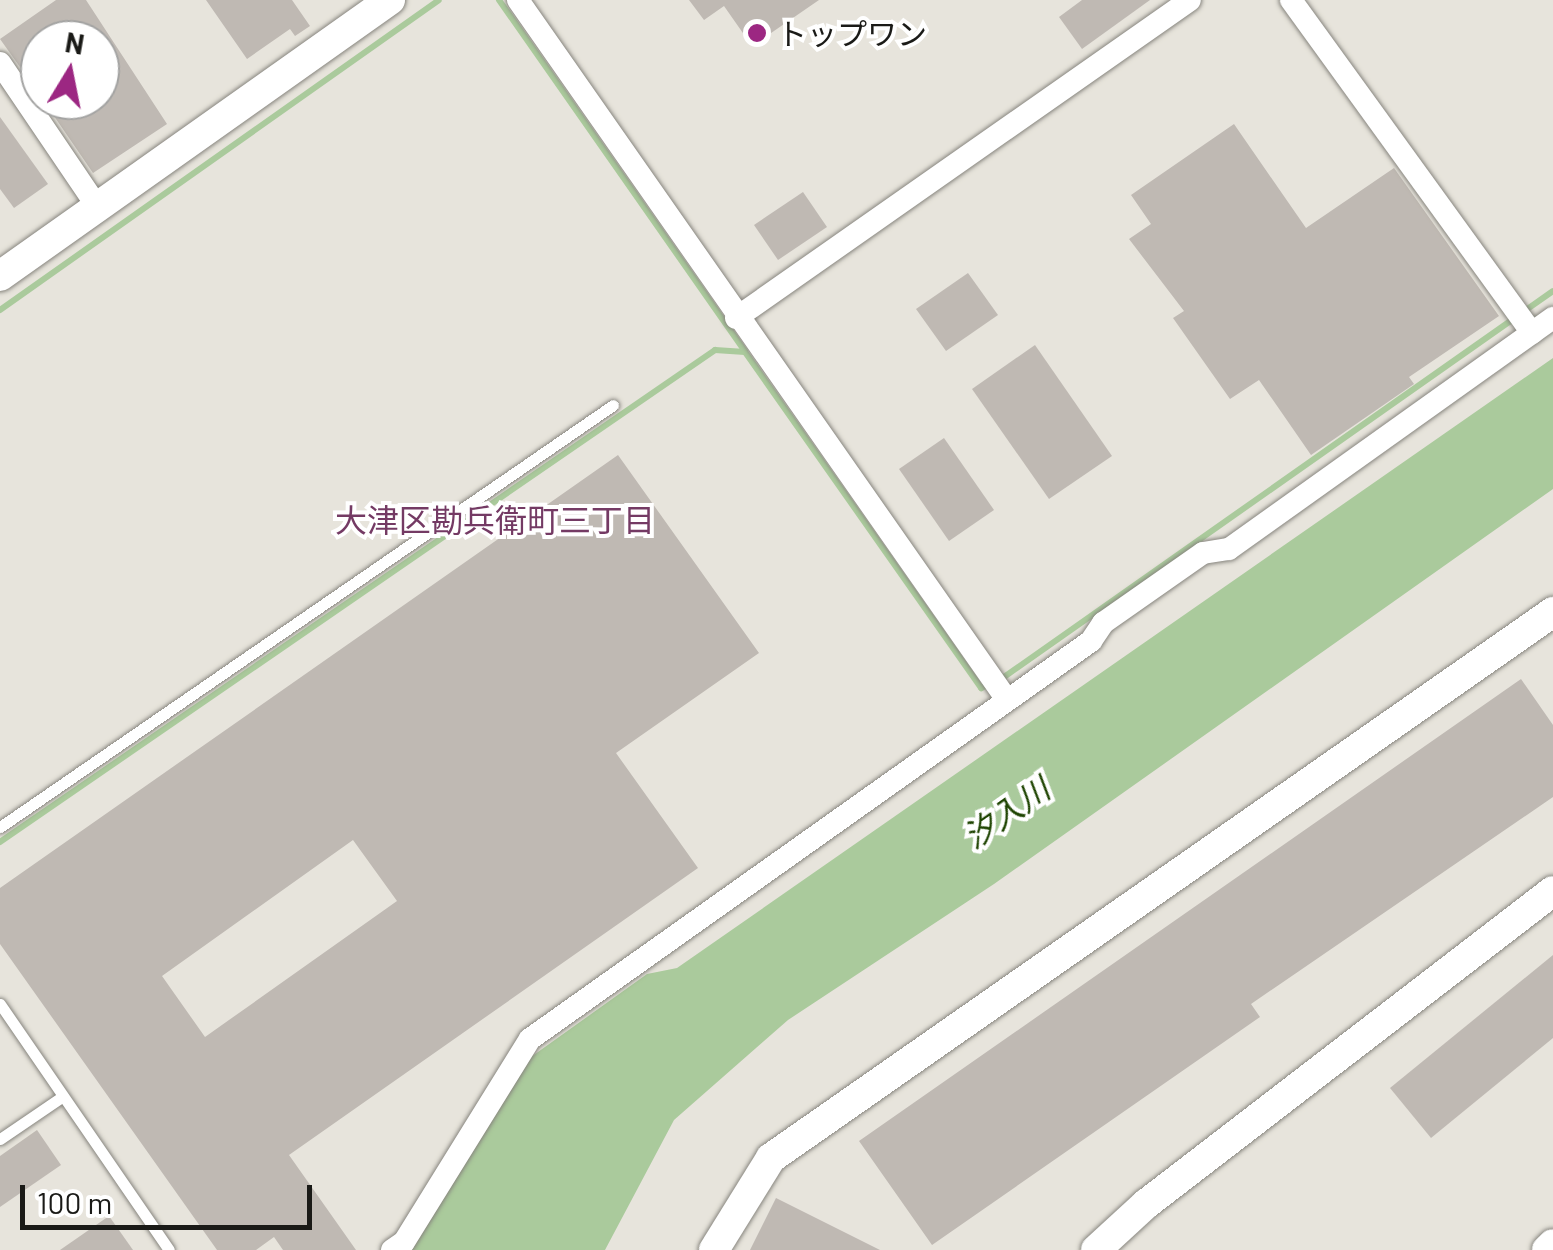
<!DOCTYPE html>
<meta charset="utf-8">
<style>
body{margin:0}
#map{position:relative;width:1553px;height:1250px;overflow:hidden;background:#e7e4dc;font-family:Barlow,"Noto Sans JP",sans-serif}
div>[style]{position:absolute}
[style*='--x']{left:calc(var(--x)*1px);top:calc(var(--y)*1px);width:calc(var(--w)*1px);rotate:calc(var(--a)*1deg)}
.water>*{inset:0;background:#aaca9c}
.stream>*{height:6px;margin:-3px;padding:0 3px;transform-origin:3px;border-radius:3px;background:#aaca9c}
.building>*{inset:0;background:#bfb9b3}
.roads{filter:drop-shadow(0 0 2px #87857e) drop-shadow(0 0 2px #87857e)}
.lane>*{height:11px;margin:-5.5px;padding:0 5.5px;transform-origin:5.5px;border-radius:5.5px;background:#fff}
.street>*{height:22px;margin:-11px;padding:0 11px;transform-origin:11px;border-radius:11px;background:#fff}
.secondary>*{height:30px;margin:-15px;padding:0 15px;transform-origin:15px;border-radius:15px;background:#fff}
.dots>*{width:28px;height:28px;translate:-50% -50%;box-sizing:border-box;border:5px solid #fff;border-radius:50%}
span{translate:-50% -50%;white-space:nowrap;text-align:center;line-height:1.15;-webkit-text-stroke:8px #fff;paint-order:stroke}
.poi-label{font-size:30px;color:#1a1a17}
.left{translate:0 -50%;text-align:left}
.neighbourhood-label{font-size:32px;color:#743a64}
.water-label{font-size:32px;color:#1e4401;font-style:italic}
.north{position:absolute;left:20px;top:20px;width:100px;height:100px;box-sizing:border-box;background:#fff;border:2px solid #a3a3a2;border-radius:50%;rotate:10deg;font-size:28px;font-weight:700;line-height:40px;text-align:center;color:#1a1a17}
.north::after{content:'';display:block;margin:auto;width:35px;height:45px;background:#9c2782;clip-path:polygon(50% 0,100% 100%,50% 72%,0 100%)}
.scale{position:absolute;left:20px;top:1185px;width:292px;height:45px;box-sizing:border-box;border:5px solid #1a1a17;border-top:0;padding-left:12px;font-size:30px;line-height:35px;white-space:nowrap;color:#1a1a17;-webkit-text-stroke:8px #fff;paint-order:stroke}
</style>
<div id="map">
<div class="water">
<i style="clip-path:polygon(1553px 358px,1553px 489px,994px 884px,788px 1020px,674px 1120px,605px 1250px,412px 1250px,531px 1057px,647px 974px,677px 968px)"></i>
</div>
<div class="stream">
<i style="--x:499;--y:0;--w:429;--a:55"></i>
<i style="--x:0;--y:310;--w:537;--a:-35.23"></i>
<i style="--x:0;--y:842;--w:868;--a:-34.53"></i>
<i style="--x:715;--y:350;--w:30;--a:4"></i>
<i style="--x:745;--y:352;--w:411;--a:54.9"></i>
<i style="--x:981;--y:688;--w:25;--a:-26"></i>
<i style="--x:1004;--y:677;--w:671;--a:-35.11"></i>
</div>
<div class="building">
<i style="clip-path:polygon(56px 0,86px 0,167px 124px,93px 173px,43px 100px,100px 100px,100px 40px,40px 40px,40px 95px,0 39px)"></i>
<i style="clip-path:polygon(206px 0,292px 0,310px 26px,295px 36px,290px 29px,247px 59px)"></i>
<i style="clip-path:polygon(689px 0,819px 0,752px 46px,724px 6px,704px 20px)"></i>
<i style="clip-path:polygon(1082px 0,1150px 0,1082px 49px,1059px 17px)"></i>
<i style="clip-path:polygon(0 117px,48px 184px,14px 208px,0 189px)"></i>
<i style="clip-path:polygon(1234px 124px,1306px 228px,1394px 168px,1499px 316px,1409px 377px,1414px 384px,1311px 455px,1259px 380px,1230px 399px,1173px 318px,1184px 311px,1129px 239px,1151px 224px,1131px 195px)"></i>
<i style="clip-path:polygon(803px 192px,827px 227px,778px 260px,754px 225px)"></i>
<i style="clip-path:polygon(968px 273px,998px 315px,946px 351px,916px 309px)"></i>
<i style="clip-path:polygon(1035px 345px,1112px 456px,1049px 499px,972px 389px)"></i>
<i style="clip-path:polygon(944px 438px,994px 510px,949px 541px,899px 469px)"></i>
<i style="clip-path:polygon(evenodd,618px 455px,759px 653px,616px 753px,698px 868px,289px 1155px,356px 1250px,283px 1250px,274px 1237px,256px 1250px,217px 1250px,0 944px,0 888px,618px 455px,353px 840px,397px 901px,205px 1037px,162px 976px,353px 840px)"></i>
<i style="clip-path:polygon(1521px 679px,1553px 725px,1553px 797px,1251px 1004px,1260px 1017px,932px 1245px,859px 1141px)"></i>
<i style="clip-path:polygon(1553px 955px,1553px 1038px,1431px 1138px,1390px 1088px)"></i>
<i style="clip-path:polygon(37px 1130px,61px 1165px,0 1207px,0 1156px)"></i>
<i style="clip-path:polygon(776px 1198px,880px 1250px,750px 1250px)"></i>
<i style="clip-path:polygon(109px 1216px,133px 1250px,60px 1250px)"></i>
</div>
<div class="roads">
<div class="lane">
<i style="--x:0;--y:827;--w:744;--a:-34.54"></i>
<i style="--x:0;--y:1004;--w:298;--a:55.5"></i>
<i style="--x:0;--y:1139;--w:76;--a:-34.3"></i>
</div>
<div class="street">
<i style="--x:518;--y:0;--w:854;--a:55.06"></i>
<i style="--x:1291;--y:0;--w:411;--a:54.1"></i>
<i style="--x:0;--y:63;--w:175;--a:55.9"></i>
<i style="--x:736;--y:318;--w:554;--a:-35.01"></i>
<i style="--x:392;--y:1250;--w:14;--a:-34"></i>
<i style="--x:404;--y:1242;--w:239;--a:-58.2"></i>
<i style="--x:530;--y:1039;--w:688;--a:-35.35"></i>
<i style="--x:1091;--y:641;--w:22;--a:-56"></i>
<i style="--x:1103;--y:623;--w:122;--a:-35"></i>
<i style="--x:1203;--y:553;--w:26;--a:-9"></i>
<i style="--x:1229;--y:549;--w:398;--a:-35.5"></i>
</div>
<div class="secondary">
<i style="--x:0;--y:276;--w:478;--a:-35.3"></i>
<i style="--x:714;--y:1250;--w:108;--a:-58.2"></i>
<i style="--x:771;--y:1158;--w:954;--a:-34.92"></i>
<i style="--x:1096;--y:1250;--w:68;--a:-42.6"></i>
<i style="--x:1146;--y:1204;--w:513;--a:-37.56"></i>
<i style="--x:1547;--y:1250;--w:8;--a:-45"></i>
</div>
</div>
<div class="dots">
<i style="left:757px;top:33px;background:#9c2782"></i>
</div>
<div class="poi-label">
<span class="left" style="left:777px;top:33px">トップワン</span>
</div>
<div class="neighbourhood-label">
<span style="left:495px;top:519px">大津区勘兵衛町三丁目</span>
</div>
<div class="water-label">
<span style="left:1006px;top:812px;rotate:-35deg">汐入川</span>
</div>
<div class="north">N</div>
<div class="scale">100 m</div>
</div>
